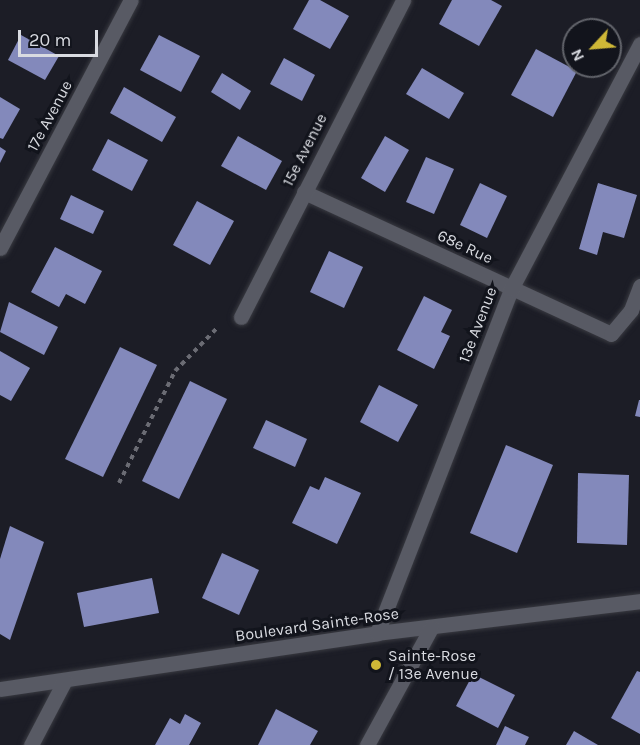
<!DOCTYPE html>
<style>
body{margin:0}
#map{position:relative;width:640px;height:745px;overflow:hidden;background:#1c1d26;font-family:Karla,sans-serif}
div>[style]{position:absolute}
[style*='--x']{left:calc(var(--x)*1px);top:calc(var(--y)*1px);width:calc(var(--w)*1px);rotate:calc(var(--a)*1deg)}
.building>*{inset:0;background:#8389bb}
.path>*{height:4px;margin-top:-2px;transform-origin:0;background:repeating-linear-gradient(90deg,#6b6c74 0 4.5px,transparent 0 9px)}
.roads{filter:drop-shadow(0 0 2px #393a41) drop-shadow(0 0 2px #393a41)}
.minor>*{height:15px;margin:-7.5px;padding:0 7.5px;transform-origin:7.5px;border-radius:7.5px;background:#585a64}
.dots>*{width:16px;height:16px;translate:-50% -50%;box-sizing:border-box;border:3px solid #12141c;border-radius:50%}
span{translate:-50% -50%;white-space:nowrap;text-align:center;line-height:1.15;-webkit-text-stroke:6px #12141c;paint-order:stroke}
.street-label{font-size:16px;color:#d9dbe1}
.poi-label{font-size:16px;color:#d9dbe1}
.left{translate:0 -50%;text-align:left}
.north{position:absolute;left:562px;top:18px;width:60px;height:60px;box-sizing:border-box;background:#12141c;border:2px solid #62646b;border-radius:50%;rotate:244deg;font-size:16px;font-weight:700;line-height:24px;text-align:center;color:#d9dbe1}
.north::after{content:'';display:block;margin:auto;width:21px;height:27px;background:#cfb837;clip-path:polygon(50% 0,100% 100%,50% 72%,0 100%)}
.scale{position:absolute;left:18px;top:30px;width:80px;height:27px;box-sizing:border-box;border:3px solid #d9dbe1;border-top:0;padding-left:8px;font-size:18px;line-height:21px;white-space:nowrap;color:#d9dbe1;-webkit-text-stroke:4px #12141c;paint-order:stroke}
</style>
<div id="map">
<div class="building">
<i style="clip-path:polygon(309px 0,320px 0,349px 16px,330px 49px,293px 29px)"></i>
<i style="clip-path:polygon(452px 0,491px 0,502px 6px,479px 46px,439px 24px)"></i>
<i style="clip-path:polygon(21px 35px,59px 56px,45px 80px,8px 60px)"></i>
<i style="clip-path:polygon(159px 35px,200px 56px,181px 92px,140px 70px)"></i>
<i style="clip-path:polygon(536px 49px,577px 71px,553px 117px,511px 95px)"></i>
<i style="clip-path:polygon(284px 58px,315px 75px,302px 101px,270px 84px)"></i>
<i style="clip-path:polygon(422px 68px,464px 93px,449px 119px,406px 94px)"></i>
<i style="clip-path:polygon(222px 73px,251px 91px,240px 110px,211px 92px)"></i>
<i style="clip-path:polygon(124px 87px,176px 117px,162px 142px,110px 113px)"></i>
<i style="clip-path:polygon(0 97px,20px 109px,3px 139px,0 138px)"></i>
<i style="clip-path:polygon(238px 136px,282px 161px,266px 190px,221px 166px)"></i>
<i style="clip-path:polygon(385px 136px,409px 150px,385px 192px,361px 178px)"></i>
<i style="clip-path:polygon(108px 139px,148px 160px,132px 191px,92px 170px)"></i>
<i style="clip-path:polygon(0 147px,6px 151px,0 163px)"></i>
<i style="clip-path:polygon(426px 157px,454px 169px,434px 214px,406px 202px)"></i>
<i style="clip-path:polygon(480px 183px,507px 196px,487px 238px,460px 225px)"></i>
<i style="clip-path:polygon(598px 183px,637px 195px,624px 238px,603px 232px,597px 255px,579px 249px)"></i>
<i style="clip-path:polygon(71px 195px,104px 211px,93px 234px,60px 219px)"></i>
<i style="clip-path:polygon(197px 201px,234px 221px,210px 265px,173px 245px)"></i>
<i style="clip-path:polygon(55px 247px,102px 271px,85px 304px,66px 294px,59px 307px,31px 292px)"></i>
<i style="clip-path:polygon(329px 251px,363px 267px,344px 308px,310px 292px)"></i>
<i style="clip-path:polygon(424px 296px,452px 310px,441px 332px,450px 336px,434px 369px,397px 350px)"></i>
<i style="clip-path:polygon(9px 302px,58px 327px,44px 355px,0 332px)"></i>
<i style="clip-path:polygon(120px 347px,157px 365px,103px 477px,65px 459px)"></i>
<i style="clip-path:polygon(0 351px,30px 368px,11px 401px,0 395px)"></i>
<i style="clip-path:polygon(190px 381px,227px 399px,179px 499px,142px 481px)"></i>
<i style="clip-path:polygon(379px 385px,418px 405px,398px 442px,360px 422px)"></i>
<i style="clip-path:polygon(639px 400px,640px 400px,640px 417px,635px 416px)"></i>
<i style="clip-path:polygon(266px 420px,307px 439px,295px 467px,253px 448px)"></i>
<i style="clip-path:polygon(506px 445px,553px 465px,517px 553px,470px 533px)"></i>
<i style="clip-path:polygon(578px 473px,629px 475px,627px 545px,577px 543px)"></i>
<i style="clip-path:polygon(325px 477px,361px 493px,337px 544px,292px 523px,310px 486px,319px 490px)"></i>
<i style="clip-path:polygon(10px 526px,44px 542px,10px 640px,0 634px,0 559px)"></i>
<i style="clip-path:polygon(222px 553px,259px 570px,239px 615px,202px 598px)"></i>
<i style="clip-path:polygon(152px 578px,159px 613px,84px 627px,77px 593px)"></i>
<i style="clip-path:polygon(637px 671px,640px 672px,640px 734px,611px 718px)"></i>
<i style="clip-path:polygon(473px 674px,515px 695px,498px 728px,456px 706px)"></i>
<i style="clip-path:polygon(276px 709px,318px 731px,310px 745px,258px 745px)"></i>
<i style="clip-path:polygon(185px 714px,201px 723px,189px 745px,155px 745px,170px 718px,180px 724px)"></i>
<i style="clip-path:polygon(505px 726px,529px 737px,525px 745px,496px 745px)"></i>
<i style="clip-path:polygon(574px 731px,598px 745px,566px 745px)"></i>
</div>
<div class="path">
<i style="--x:119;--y:483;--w:125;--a:-63.4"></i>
<i style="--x:175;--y:371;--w:59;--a:-45.7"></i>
</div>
<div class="roads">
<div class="minor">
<i style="--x:304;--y:192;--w:338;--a:24.8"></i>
<i style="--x:611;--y:334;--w:31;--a:-50"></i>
<i style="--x:631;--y:310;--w:26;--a:-69"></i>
<i style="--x:0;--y:248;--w:280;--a:-62.2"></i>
<i style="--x:241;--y:317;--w:356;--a:-62.9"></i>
<i style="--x:377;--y:633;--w:369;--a:-68.7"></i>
<i style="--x:511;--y:289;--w:277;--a:-62.2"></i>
<i style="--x:0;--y:689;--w:381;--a:-8.4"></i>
<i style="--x:377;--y:633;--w:265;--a:-6.9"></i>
<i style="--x:31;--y:745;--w:71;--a:-62.4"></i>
<i style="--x:367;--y:745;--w:133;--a:-61.3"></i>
</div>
</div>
<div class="dots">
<i style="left:376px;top:665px;background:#cfb837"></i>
</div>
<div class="street-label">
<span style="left:50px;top:116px;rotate:-62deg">17e Avenue</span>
<span style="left:305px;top:150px;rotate:-63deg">15e Avenue</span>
<span style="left:465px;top:247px;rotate:25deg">68e Rue</span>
<span style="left:478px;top:325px;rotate:-69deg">13e Avenue</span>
<span style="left:317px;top:625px;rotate:-8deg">Boulevard Sainte-Rose</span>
</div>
<div class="poi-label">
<span class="left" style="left:388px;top:665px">Sainte-Rose<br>/ 13e Avenue</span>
</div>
<div class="north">N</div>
<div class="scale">20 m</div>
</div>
